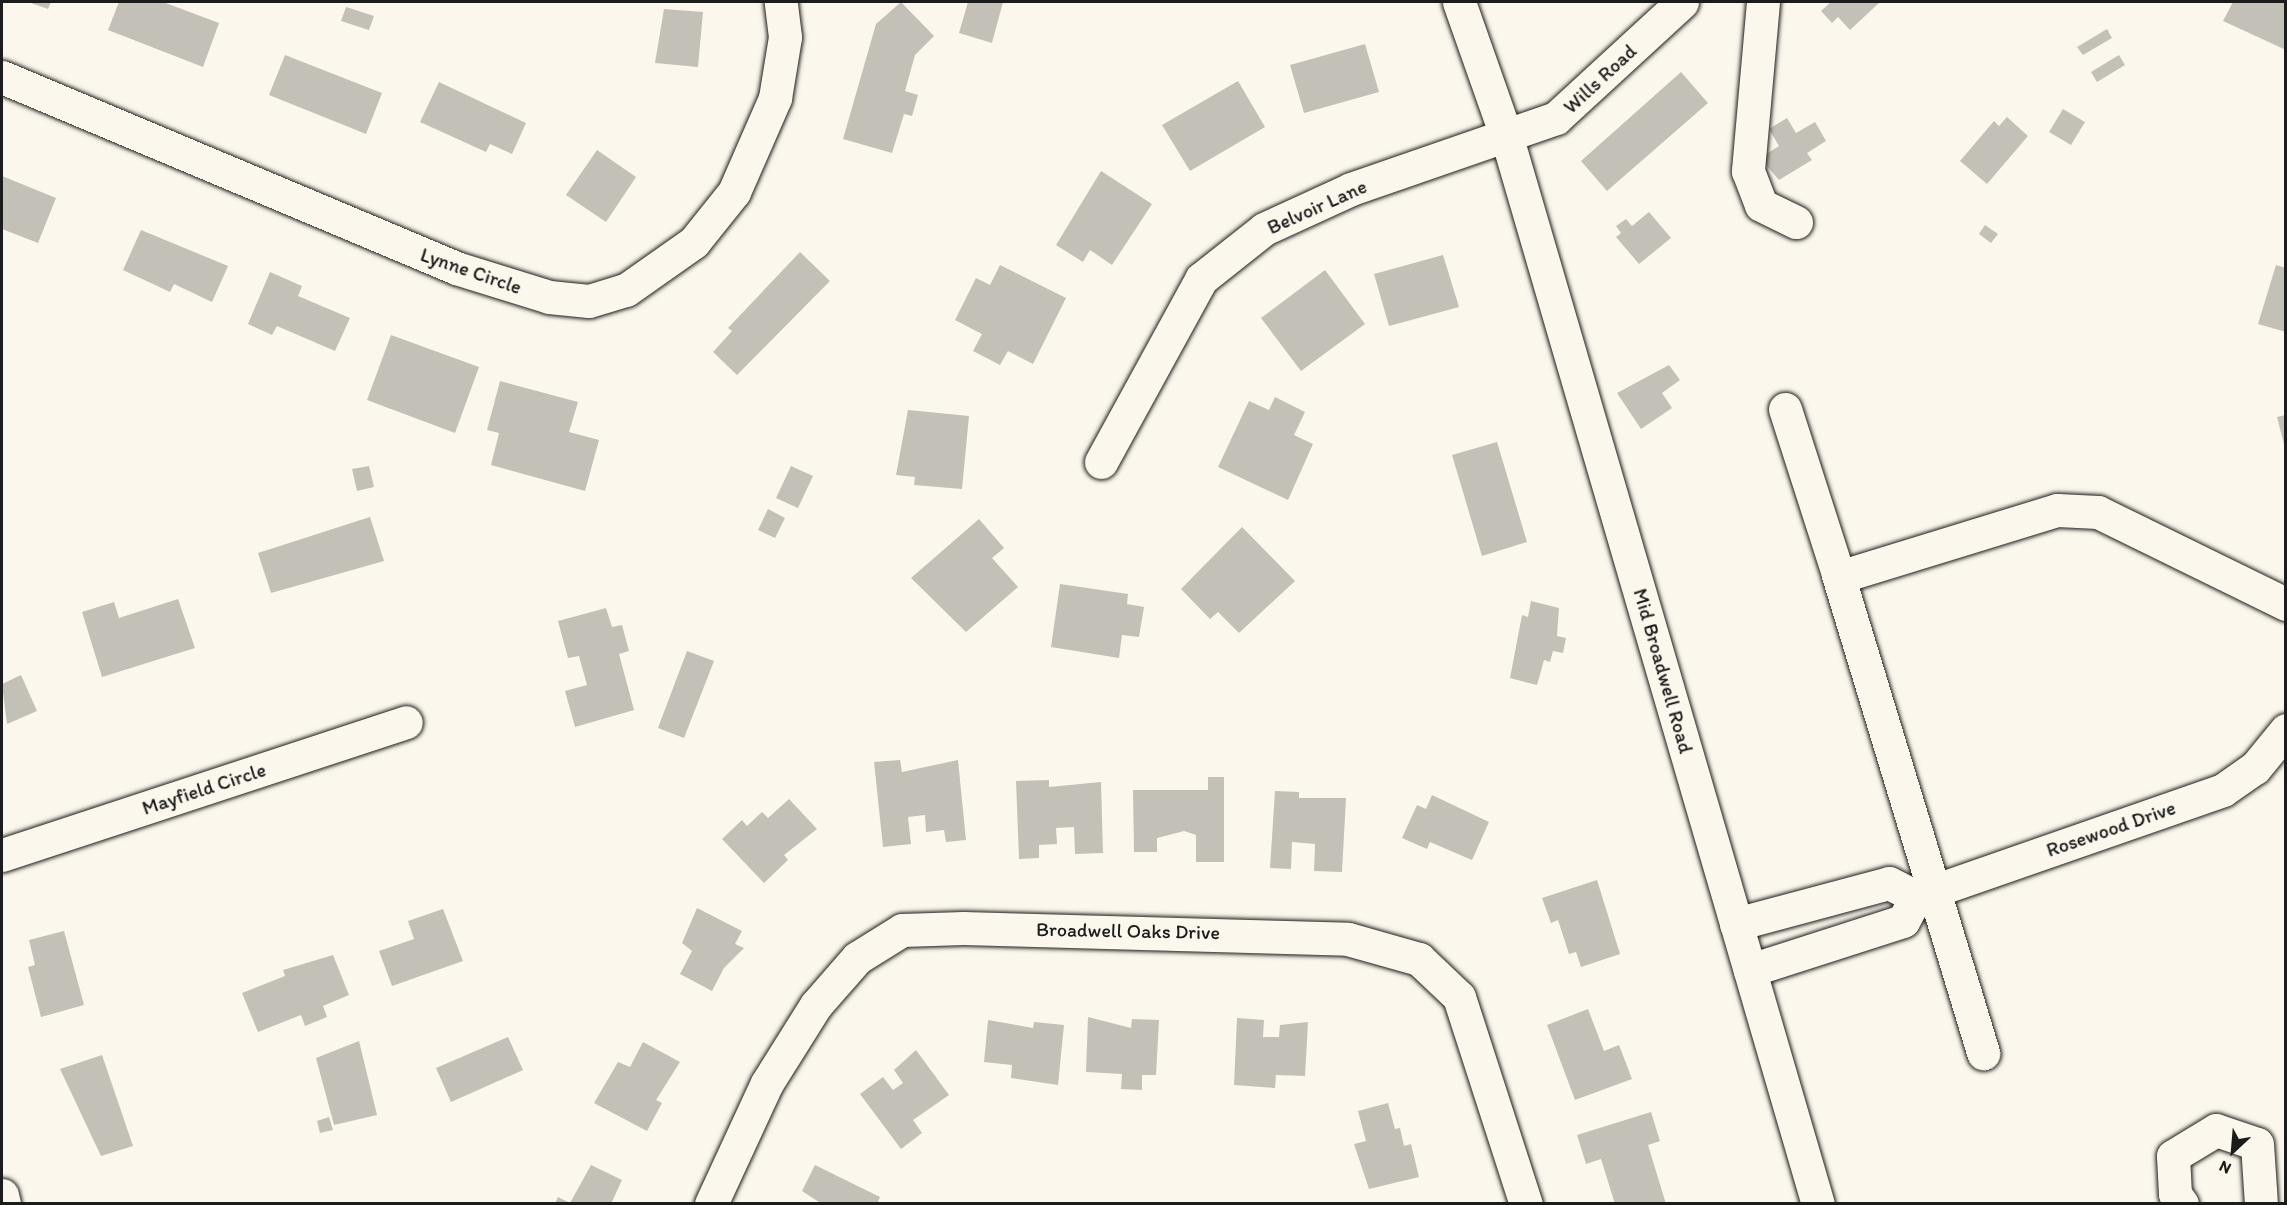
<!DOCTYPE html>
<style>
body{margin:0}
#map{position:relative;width:2287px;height:1205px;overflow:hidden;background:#fbf7ec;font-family:Itim,sans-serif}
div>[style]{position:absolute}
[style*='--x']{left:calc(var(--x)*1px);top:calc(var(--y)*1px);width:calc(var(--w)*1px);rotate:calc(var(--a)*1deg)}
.building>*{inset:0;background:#c3c0b8}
.roads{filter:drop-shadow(0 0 2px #1c1c1c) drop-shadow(0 0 2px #1c1c1c)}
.minor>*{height:33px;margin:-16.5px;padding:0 16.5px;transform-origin:16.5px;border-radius:16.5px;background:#fbf7ec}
span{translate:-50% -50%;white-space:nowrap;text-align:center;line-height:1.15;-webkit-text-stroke:6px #fbf7ec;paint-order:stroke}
.street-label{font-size:20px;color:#1c1c1c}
.frame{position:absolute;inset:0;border:3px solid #1c1c1c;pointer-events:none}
.north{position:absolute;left:2203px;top:1121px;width:60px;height:60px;-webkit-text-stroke:4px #fbf7ec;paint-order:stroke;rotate:206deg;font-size:16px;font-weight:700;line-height:24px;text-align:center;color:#1c1c1c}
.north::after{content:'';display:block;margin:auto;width:21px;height:27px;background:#1c1c1c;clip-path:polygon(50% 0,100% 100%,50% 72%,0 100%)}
</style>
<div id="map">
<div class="building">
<i style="clip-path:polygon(28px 2px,51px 2px,48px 9px)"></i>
<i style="clip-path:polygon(119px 2px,163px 2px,219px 23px,203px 67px,108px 30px)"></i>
<i style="clip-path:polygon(901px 2px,934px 36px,915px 55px,905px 91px,918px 95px,912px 116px,904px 114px,892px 153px,843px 139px,876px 24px)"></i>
<i style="clip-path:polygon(968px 2px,1003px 2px,992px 43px,959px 33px)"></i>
<i style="clip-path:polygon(1831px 2px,1880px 2px,1850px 30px,1838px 17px,1832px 23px,1821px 11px)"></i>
<i style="clip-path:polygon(2233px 2px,2286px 2px,2286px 50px,2223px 21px)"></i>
<i style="clip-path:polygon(346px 7px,374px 16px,369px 30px,341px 21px)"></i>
<i style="clip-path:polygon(664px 9px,703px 12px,698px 67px,655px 63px)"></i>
<i style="clip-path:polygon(2107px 29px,2112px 38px,2083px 55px,2077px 47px)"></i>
<i style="clip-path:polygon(1365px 44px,1379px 92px,1304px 113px,1290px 65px)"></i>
<i style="clip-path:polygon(285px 55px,382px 93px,366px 134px,269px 95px)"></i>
<i style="clip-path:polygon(2119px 55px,2125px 65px,2097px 82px,2091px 72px)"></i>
<i style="clip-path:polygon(1681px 72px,1708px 103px,1607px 191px,1581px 161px)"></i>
<i style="clip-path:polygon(1238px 81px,1265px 127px,1190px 171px,1162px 125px)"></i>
<i style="clip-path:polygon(439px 82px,526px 123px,512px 154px,490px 144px,486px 152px,420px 122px)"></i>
<i style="clip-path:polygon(2063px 109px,2085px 122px,2071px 145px,2049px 132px)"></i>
<i style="clip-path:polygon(2007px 117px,2028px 136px,1987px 184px,1960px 161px,1994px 121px,1999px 126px)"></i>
<i style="clip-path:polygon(1787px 118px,1796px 133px,1815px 122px,1826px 141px,1807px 153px,1812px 160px,1779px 180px,1760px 158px,1779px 146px,1769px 129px)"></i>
<i style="clip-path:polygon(597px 150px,636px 177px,606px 222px,566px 195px)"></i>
<i style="clip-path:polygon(1101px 171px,1152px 204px,1112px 265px,1090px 250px,1083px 262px,1056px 245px)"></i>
<i style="clip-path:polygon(2px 176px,56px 198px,38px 243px,2px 229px)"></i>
<i style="clip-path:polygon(1649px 212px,1671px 238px,1639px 264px,1616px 237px,1621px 233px,1616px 226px,1626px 219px,1632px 226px)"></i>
<i style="clip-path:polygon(1985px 225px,1998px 234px,1991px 243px,1979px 234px)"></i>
<i style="clip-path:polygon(141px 230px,228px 266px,212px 302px,174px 284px,170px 292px,123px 270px)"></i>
<i style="clip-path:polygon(800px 252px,830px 281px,737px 375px,713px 352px,732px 331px,728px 328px)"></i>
<i style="clip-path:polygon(1443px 255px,1459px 307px,1389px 326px,1374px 274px)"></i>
<i style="clip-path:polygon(1000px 265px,1066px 298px,1033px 364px,1008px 351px,1000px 365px,973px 351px,982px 334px,955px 320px,976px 278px,990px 285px)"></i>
<i style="clip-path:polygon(2276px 265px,2286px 268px,2286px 332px,2258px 324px)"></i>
<i style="clip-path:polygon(1325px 270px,1365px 324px,1301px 371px,1261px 318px)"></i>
<i style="clip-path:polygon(270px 272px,302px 286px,298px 296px,350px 318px,335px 351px,277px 326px,272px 335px,248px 324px)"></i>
<i style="clip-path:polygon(391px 335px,479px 367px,455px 433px,367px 400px)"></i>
<i style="clip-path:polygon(1669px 365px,1680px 380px,1662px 393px,1672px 408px,1641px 429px,1617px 393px)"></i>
<i style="clip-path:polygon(500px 381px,578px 402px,569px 432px,599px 440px,585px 491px,491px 465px,499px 433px,487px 430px)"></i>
<i style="clip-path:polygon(1275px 397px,1305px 412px,1294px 435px,1313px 444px,1288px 500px,1218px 467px,1249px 401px,1269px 410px)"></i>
<i style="clip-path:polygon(908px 410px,969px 416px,962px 489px,914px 485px,915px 477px,896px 475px)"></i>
<i style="clip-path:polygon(2286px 415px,2286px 447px,2285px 448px,2277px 417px)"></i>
<i style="clip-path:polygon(1497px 442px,1527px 542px,1482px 556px,1452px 455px)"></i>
<i style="clip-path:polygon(369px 466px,374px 487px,357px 491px,352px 469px)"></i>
<i style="clip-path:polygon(791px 466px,813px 476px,798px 508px,776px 498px)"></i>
<i style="clip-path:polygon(768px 509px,785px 518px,775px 538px,758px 530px)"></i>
<i style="clip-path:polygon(370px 517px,384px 561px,271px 593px,258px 553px)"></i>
<i style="clip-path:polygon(979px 519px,1004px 548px,992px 558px,1018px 587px,966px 632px,911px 578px)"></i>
<i style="clip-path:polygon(1242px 527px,1295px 581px,1239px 633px,1218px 612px,1210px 619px,1181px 589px)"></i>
<i style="clip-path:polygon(1060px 584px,1128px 594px,1127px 604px,1144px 607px,1139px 637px,1122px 635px,1119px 658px,1051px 647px)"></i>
<i style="clip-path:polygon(178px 599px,195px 648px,102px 677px,82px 612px,114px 602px,119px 618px)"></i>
<i style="clip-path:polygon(1531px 601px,1559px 608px,1557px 636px,1566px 638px,1563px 653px,1553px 651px,1550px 662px,1544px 660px,1537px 685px,1510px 678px,1522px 615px,1528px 617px)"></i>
<i style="clip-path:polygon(606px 608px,612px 627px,622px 625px,629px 651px,619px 654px,634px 710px,575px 727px,565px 691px,587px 685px,579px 656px,568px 658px,558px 621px)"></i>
<i style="clip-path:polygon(687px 651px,714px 661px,684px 738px,658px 728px)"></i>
<i style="clip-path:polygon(21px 675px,37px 711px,7px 724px,2px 684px)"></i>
<i style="clip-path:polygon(900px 760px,902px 772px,958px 760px,966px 840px,946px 842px,944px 830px,926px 832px,925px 815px,908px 817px,911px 844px,883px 847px,874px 762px)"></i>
<i style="clip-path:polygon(1208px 777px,1224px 777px,1224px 862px,1196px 862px,1196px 835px,1184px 831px,1157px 838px,1157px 852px,1134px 852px,1133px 790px,1208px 790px)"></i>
<i style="clip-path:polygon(1049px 780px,1049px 787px,1101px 782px,1103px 853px,1075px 854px,1074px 827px,1056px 828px,1057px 844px,1039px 845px,1039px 858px,1019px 859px,1016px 781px)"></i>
<i style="clip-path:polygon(1275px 791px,1299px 792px,1299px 798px,1346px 798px,1342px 872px,1314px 871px,1315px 844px,1292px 842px,1291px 869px,1270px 868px)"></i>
<i style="clip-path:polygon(1432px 795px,1489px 822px,1472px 860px,1430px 842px,1427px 849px,1402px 838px,1417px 805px,1426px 809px)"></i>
<i style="clip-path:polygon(789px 799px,817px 829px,784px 855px,788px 860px,764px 883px,722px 839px,742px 820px,747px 826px,762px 812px,768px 818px)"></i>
<i style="clip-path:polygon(1597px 880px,1620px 954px,1581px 967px,1576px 952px,1569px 954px,1558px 920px,1551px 923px,1542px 898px)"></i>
<i style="clip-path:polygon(697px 908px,742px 931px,735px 944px,744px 948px,724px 968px,712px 991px,680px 974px,692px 951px,682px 943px)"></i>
<i style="clip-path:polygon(443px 909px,463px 961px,392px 986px,379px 951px,414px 939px,408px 921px)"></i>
<i style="clip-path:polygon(64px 931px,84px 1005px,41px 1017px,28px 967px,35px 965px,29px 940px)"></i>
<i style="clip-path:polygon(333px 955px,349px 995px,323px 1006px,327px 1017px,305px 1026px,301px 1015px,258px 1032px,242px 993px,285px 976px,283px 970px)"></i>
<i style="clip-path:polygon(1588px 1009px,1604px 1051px,1619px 1045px,1632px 1079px,1575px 1100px,1547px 1025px)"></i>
<i style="clip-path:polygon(1088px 1017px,1131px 1028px,1132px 1019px,1159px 1020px,1156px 1075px,1142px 1075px,1142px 1090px,1121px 1089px,1122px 1074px,1086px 1072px)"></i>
<i style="clip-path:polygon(1237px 1018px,1264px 1020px,1263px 1037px,1279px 1037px,1280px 1025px,1308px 1022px,1305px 1076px,1276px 1075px,1275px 1088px,1234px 1085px)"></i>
<i style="clip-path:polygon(988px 1020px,1033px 1028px,1034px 1022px,1064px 1025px,1058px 1085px,1011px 1078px,1012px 1065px,984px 1062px)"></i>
<i style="clip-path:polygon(508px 1037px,523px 1070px,451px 1102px,436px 1068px)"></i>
<i style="clip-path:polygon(359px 1041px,377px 1115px,334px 1125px,316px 1058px)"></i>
<i style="clip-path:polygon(643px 1042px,680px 1062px,656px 1100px,662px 1103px,647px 1131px,594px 1103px,618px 1062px,630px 1067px)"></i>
<i style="clip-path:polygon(916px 1050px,949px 1095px,913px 1120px,922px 1133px,901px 1149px,860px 1094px,883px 1077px,893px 1090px,903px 1083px,894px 1070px)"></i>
<i style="clip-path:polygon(102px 1055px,133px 1146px,101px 1156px,60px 1069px)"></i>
<i style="clip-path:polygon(1388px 1103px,1395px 1129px,1400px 1128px,1404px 1146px,1411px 1144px,1419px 1177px,1369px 1189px,1354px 1144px,1366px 1141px,1358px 1111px)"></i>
<i style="clip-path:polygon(1651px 1112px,1660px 1141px,1648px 1145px,1666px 1204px,1615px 1204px,1601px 1159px,1586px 1164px,1577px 1135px)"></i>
<i style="clip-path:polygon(329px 1117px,333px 1130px,320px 1133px,317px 1121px)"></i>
<i style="clip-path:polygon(591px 1165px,622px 1180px,611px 1204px,555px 1204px,558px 1197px,570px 1203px)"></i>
<i style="clip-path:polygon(815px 1165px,880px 1197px,877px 1204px,822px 1204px,802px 1191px)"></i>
</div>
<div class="roads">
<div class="minor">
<i style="--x:1459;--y:2;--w:144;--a:70.6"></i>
<i style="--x:1507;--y:138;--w:1110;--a:73.74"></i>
<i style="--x:1763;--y:2;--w:170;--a:95.1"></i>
<i style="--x:1748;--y:171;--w:36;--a:69"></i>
<i style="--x:1761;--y:205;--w:39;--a:26"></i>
<i style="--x:2;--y:77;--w:493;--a:22.8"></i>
<i style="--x:456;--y:268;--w:97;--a:17.3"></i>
<i style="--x:549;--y:297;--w:40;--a:5.7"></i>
<i style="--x:589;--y:301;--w:39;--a:-17"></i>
<i style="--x:626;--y:290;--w:83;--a:-35.2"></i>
<i style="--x:694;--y:242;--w:64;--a:-51.3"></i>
<i style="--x:734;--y:192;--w:103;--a:-66.4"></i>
<i style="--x:775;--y:98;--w:62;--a:-80.7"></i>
<i style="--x:785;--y:37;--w:35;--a:-97"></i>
<i style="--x:1785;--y:409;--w:176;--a:72.2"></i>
<i style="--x:1839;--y:577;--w:228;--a:-17.1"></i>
<i style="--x:2057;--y:510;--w:41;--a:2.8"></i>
<i style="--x:2098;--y:512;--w:209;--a:26.1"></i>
<i style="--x:1101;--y:462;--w:209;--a:-61.3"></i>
<i style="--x:1201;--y:279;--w:80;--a:-38.4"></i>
<i style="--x:1264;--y:229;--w:96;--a:-24.7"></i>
<i style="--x:1351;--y:189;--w:217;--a:-19.1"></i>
<i style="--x:1556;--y:118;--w:171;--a:-42.6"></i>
<i style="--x:1838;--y:575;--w:500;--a:73.1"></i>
<i style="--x:2;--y:855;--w:425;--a:-18.2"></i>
<i style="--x:1916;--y:897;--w:325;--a:-19.2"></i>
<i style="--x:2223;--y:790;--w:39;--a:-35"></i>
<i style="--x:2255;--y:768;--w:49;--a:-50.8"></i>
<i style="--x:1736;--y:924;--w:158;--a:-15"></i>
<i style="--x:1889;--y:883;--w:30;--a:27"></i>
<i style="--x:1916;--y:897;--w:27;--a:118"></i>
<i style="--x:1903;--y:921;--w:161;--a:162.2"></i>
<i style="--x:2;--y:1195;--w:9;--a:77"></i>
<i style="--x:711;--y:1204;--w:133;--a:-65.2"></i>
<i style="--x:767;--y:1083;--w:92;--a:-57.9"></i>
<i style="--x:816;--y:1005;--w:62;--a:-48.9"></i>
<i style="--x:857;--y:958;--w:53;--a:-31.9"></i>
<i style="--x:902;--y:930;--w:61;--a:-1.9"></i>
<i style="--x:963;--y:928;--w:385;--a:1.6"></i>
<i style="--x:1348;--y:939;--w:74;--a:15.7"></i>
<i style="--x:1419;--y:959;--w:55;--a:43.5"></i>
<i style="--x:1459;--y:997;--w:218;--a:72.1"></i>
<i style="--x:2182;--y:1204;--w:12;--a:-125"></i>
<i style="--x:2175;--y:1194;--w:38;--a:-93"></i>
<i style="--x:2173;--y:1156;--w:50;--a:-31.2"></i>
<i style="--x:2216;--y:1130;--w:43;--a:18.9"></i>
<i style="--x:2257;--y:1144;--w:60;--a:86.2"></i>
</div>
</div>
<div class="street-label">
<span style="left:1600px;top:79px;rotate:-43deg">Wills Road</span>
<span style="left:1317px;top:207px;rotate:-24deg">Belvoir Lane</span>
<span style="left:471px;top:271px;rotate:19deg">Lynne Circle</span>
<span style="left:1663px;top:671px;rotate:74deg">Mid Broadwell Road</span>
<span style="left:204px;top:789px;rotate:-18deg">Mayfield Circle</span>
<span style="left:2111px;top:829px;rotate:-19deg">Rosewood Drive</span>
<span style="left:1128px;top:931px;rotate:1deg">Broadwell Oaks Drive</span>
</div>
<div class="frame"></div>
<div class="north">N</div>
</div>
